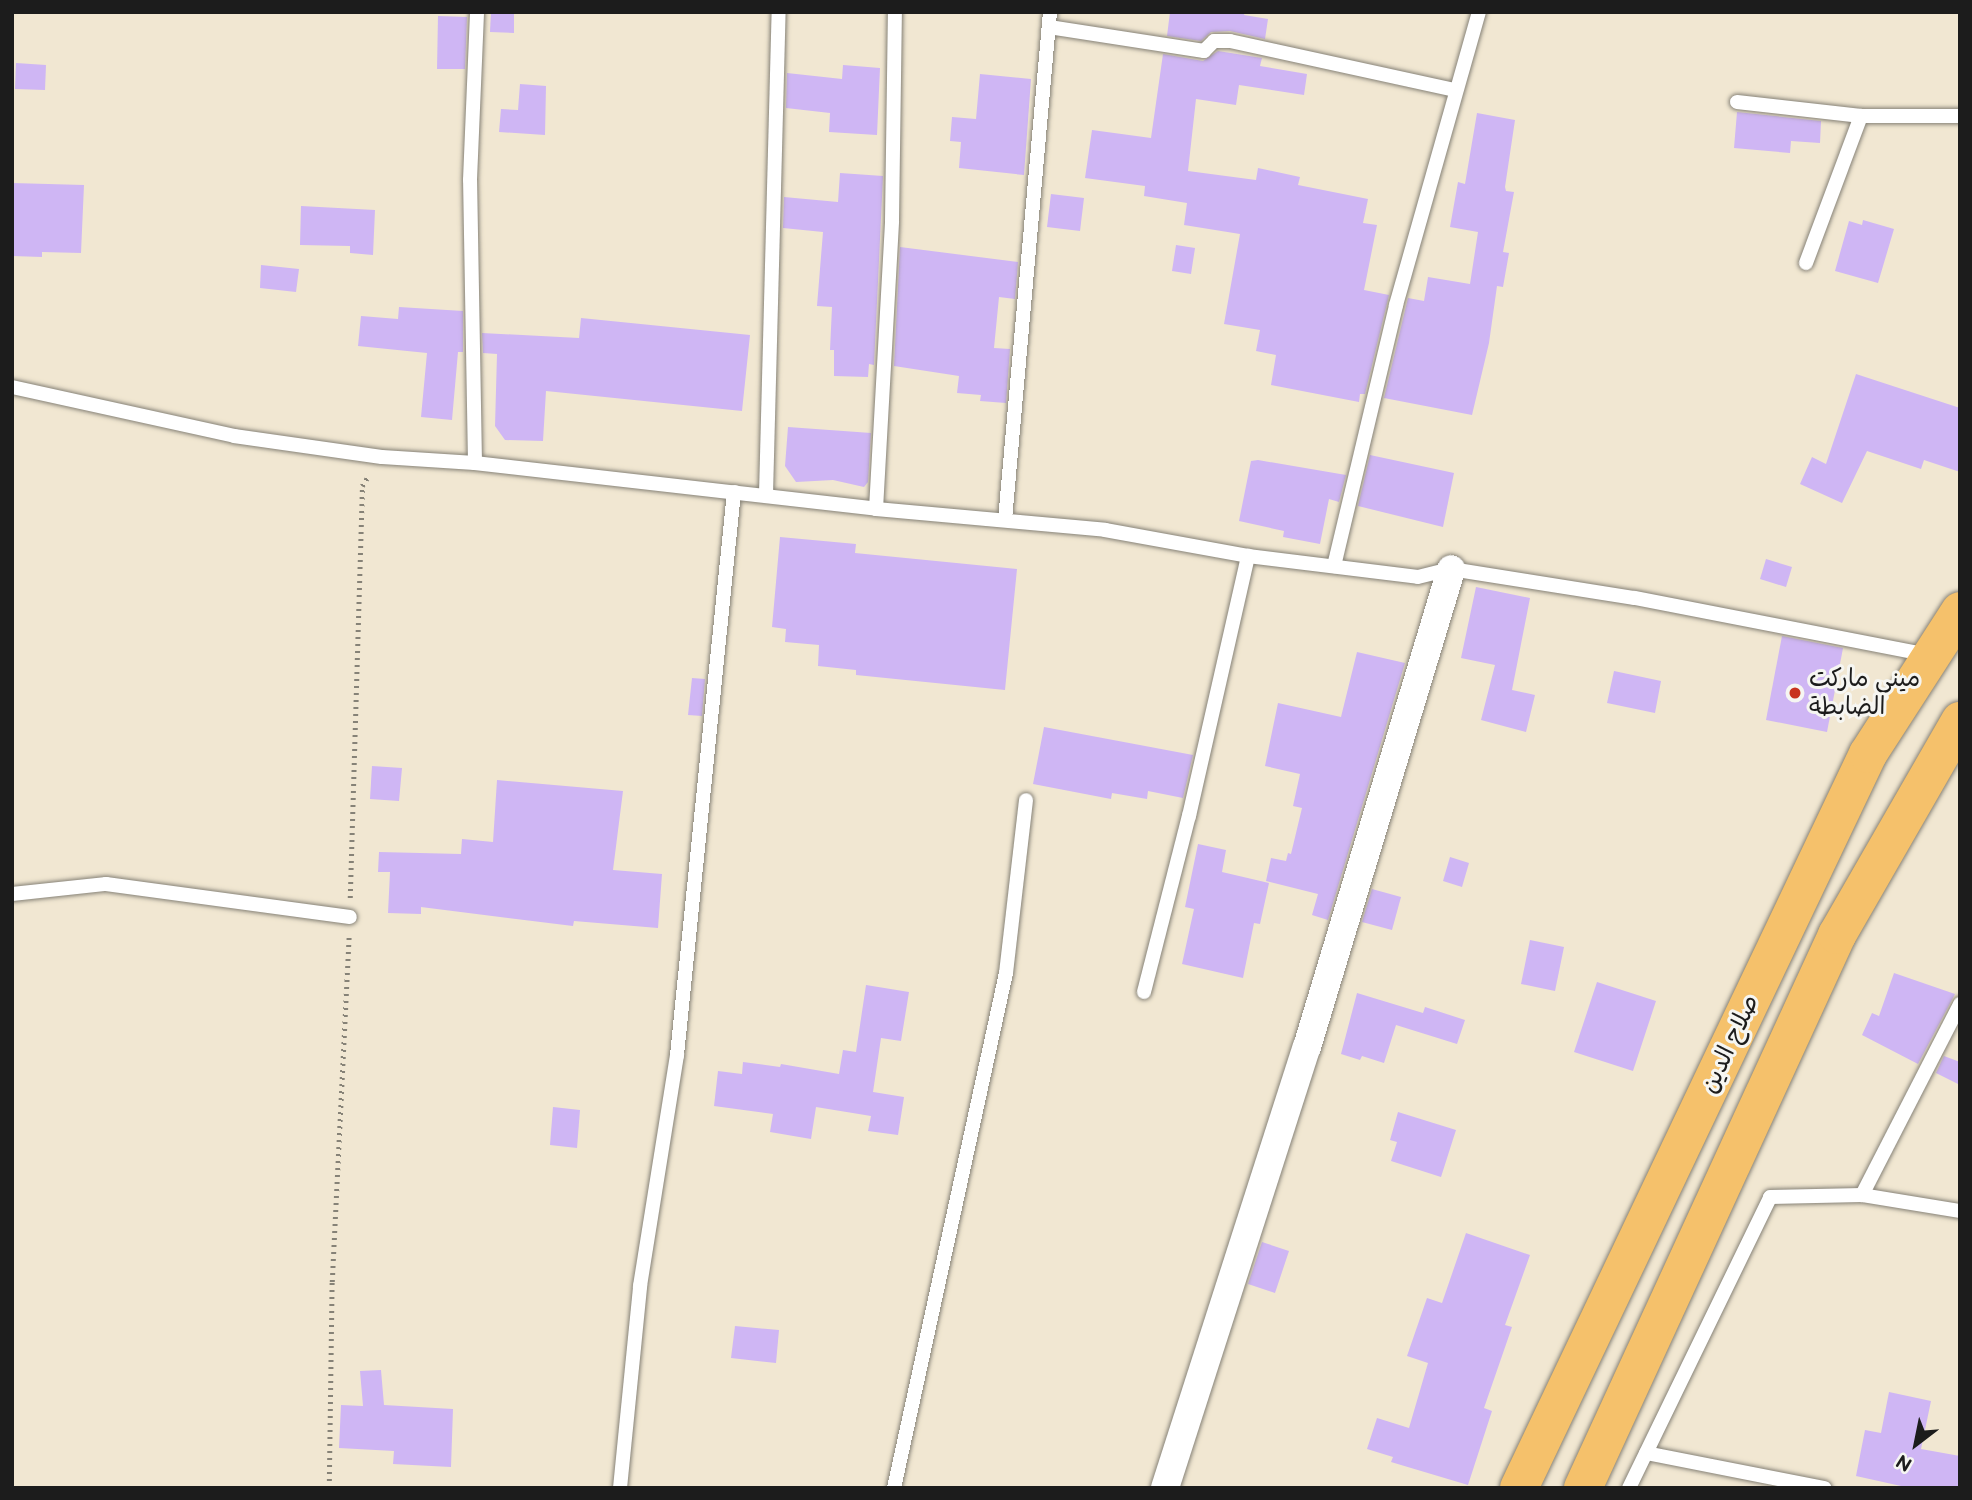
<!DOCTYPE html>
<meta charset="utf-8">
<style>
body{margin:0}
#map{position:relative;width:1972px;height:1500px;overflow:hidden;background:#f1e7d2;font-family:"Balsamiq Sans","Playpen Sans Arabic",sans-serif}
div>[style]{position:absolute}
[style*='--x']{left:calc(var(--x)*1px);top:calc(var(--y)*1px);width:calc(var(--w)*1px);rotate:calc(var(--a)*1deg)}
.building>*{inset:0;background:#cfb6f4}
.path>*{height:4.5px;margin-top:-2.25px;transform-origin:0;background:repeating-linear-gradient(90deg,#868277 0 2px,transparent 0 7px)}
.roads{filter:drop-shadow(0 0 2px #868277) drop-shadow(0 0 2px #868277)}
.lane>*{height:14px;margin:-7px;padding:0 7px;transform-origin:7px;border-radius:7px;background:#fff}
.street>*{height:28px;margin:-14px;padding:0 14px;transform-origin:14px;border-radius:14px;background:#fff}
.highway>*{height:38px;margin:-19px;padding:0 19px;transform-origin:19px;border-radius:19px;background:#f5c16b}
.dots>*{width:19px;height:19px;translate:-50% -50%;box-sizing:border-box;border:4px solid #f6f6f2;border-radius:50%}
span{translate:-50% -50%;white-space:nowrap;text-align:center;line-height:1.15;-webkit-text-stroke:6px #f6f6f2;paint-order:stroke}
.poi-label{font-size:24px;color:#1c1c1c}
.left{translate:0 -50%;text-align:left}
.street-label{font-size:24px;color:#1c1c1c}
.frame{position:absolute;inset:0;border:14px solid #1c1c1c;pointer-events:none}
.north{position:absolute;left:1881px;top:1409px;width:70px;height:70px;-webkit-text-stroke:5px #f6f6f2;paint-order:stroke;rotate:212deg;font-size:19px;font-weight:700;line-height:28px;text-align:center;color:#1c1c1c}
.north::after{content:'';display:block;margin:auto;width:24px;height:32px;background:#1c1c1c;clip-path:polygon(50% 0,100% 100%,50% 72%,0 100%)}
</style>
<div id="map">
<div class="building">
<i style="clip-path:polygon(491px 12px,514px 12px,514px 33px,490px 32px)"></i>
<i style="clip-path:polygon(1170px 12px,1245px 12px,1244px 15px,1268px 19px,1265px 39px,1230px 31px,1211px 32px,1201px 41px,1167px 36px)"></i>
<i style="clip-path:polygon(438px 16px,467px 17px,465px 69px,437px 69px)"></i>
<i style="clip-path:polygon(1218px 51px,1262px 58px,1260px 66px,1307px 74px,1304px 95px,1239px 85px,1236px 105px,1196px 99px,1188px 171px,1256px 180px,1258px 168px,1300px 177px,1298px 185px,1368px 199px,1363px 223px,1377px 225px,1364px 290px,1389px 295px,1365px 394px,1360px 394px,1359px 402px,1271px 385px,1276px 355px,1256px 351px,1260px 330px,1224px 324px,1240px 234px,1184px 225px,1187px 203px,1144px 196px,1145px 186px,1085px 178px,1092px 130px,1151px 138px,1163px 54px,1203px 61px)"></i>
<i style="clip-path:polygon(16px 63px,46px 65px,45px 90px,15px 89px)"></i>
<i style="clip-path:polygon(843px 65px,880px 68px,877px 135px,829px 132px,830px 113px,786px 108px,787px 73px,842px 79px)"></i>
<i style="clip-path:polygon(980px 74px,1031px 79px,1024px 175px,959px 168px,961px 142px,950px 141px,952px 117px,976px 119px)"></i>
<i style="clip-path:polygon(520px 84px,546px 86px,545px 135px,499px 132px,501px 109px,518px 110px)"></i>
<i style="clip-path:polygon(1737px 112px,1821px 121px,1820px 143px,1791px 141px,1790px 153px,1734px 148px)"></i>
<i style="clip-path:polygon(1477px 113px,1515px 120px,1505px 187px,1506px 191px,1514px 192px,1503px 252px,1509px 253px,1503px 287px,1497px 286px,1489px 343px,1472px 415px,1384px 398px,1408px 298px,1424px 301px,1428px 277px,1470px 284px,1478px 232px,1450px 227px,1458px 182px,1465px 184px)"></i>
<i style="clip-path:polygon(840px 173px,883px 176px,874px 365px,869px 364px,868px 377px,834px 376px,834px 350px,830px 350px,832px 307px,817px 306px,823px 232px,783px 228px,784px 197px,838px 202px)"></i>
<i style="clip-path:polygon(12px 183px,84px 185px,81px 253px,42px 252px,42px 257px,12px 256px)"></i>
<i style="clip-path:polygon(1051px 194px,1084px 198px,1080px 231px,1047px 227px)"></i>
<i style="clip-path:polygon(301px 206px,375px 210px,373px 255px,350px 253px,350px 246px,300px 245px)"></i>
<i style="clip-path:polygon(1863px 220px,1894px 229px,1878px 283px,1835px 271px,1849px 221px,1862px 225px)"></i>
<i style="clip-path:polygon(1176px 245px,1195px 248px,1191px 274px,1172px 271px)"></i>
<i style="clip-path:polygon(900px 247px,1018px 262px,1015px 299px,999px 297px,994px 348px,1010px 349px,1006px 403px,980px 401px,981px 395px,957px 393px,959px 376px,894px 366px)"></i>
<i style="clip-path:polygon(261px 265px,299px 269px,296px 292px,260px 288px)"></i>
<i style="clip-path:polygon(399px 307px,463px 311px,463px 352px,458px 352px,452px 420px,421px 417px,427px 353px,358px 346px,361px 316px,398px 319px)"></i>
<i style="clip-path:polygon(581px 318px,750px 335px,742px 411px,546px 391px,543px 441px,505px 440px,495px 426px,497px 354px,483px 353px,482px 333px,579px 338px)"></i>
<i style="clip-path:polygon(1856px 374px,1960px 408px,1960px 472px,1924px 460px,1921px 469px,1867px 451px,1842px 503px,1800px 484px,1812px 457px,1826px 464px)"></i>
<i style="clip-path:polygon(788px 427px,871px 433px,868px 482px,864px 487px,833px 480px,796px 482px,785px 466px)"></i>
<i style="clip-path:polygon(1370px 455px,1454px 473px,1443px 527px,1358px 506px)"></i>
<i style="clip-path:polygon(1258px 460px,1346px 475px,1339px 502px,1329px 499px,1320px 544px,1283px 537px,1284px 531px,1239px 521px,1251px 461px)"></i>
<i style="clip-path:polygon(780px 537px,856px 544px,855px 553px,1017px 569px,1005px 690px,856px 675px,856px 670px,818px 666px,819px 645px,785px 642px,786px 629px,772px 627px)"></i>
<i style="clip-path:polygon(1766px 559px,1792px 567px,1786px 587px,1760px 579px)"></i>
<i style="clip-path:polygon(1476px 587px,1530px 598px,1512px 690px,1535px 695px,1526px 732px,1481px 720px,1495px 665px,1461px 658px)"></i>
<i style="clip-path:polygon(1782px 636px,1843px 648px,1827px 732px,1766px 720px)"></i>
<i style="clip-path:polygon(1357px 652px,1405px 663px,1328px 920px,1312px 915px,1318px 894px,1266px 881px,1271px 858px,1286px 861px,1288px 853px,1291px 854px,1302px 808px,1293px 806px,1300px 774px,1265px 766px,1278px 703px,1341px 717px)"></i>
<i style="clip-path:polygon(1614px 671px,1661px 681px,1655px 713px,1607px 703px)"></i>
<i style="clip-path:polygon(692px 678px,705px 679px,702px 716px,688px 715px)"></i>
<i style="clip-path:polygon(1044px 727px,1193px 755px,1183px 798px,1148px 791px,1147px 799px,1112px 793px,1111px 799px,1033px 784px)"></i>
<i style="clip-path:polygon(372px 766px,402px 768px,399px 801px,370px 799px)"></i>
<i style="clip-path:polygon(497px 780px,623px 791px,613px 870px,662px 874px,658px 928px,574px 921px,573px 926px,421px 907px,421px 914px,388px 913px,390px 872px,378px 872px,379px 852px,461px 854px,462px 839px,493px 842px)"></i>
<i style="clip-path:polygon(1198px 844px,1226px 850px,1222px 872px,1269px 883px,1260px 924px,1254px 923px,1243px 978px,1182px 964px,1194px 909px,1185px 907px)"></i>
<i style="clip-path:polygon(1450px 857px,1469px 863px,1462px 887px,1443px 881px)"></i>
<i style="clip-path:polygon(1372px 889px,1401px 897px,1392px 930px,1362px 922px)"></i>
<i style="clip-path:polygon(1530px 940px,1564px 947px,1555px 991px,1521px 984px)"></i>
<i style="clip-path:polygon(1894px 973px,1955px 994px,1918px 1064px,1862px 1035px,1872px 1013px,1879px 1016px)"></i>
<i style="clip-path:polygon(1597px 982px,1656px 1001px,1633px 1071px,1574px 1052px)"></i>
<i style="clip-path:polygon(866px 985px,909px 992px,901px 1041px,881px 1038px,873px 1092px,904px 1097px,898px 1135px,868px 1131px,871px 1116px,816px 1107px,811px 1139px,770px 1132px,773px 1114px,714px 1106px,718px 1071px,742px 1074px,743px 1062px,780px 1067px,781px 1064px,839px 1074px,843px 1050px,856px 1052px)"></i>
<i style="clip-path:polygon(1357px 993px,1423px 1013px,1425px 1007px,1465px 1020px,1457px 1044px,1396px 1025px,1384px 1063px,1362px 1056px,1360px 1060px,1341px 1054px)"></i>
<i style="clip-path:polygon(1944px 1056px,1960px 1062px,1960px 1085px,1936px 1073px)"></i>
<i style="clip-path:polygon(553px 1107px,580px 1110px,577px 1148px,550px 1145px)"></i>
<i style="clip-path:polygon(1398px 1112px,1456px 1130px,1441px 1177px,1391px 1161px,1397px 1142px,1390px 1140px)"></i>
<i style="clip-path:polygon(1466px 1233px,1530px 1255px,1505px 1325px,1512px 1327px,1484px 1408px,1492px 1411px,1468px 1485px,1391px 1462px,1393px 1457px,1367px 1449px,1377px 1418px,1409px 1428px,1428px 1363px,1407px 1356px,1427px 1298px,1442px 1303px)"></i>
<i style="clip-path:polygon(1262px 1242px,1289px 1251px,1275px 1293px,1248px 1284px)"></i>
<i style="clip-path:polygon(735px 1326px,779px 1330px,776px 1363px,731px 1358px)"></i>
<i style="clip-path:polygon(381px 1370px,384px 1405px,453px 1409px,451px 1467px,393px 1464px,394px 1451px,339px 1448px,341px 1405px,363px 1406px,360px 1371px)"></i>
<i style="clip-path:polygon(1889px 1392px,1931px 1401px,1921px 1449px,1960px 1456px,1960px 1488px,1910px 1488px,1856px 1476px,1865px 1430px,1881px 1433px)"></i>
</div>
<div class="path">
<i style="--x:350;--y:898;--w:412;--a:-88.3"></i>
<i style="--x:362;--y:486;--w:13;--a:-58"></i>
<i style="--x:329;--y:1488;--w:206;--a:-89.2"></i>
<i style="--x:332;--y:1282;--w:347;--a:-87.2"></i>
</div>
<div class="roads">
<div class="lane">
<i style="--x:1049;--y:27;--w:157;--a:8.8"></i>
<i style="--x:1204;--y:51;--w:14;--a:-45"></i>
<i style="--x:1214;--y:41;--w:16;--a:0"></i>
<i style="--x:1230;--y:41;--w:230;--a:12.3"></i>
<i style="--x:1737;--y:102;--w:125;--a:6.4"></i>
<i style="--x:1861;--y:116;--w:99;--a:0"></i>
<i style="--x:1806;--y:263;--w:157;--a:-69.5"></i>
<i style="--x:12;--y:387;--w:227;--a:12.4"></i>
<i style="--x:234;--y:436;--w:149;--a:8.1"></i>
<i style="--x:382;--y:457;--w:93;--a:3.7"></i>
<i style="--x:475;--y:463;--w:404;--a:6.5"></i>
<i style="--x:876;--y:509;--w:230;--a:5.2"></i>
<i style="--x:1105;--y:530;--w:145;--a:10.3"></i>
<i style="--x:1248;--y:556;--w:171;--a:7"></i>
<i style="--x:1418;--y:577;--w:34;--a:-14"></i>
<i style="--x:1451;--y:569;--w:186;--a:9"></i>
<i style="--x:1635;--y:598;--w:298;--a:11"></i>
<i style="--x:475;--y:463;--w:283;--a:-91"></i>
<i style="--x:470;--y:180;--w:168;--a:-87.6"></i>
<i style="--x:766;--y:494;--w:482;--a:-88.5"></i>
<i style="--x:876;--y:509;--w:288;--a:-86.8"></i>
<i style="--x:892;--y:221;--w:209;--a:-89.2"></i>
<i style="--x:1005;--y:520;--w:510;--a:-84.94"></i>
<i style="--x:1334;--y:566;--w:268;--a:-76.6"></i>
<i style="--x:1396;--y:305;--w:305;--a:-74.2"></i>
<i style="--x:12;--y:894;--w:95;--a:-6.1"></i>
<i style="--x:106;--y:884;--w:246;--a:7.7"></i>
<i style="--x:1144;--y:992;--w:182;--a:-75.7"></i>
<i style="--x:1189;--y:816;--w:267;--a:-77.2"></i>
<i style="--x:1862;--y:1195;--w:215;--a:-62.8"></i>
<i style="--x:1646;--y:1453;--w:182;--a:11.1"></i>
<i style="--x:620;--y:1488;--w:203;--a:-84.3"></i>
<i style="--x:640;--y:1286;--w:234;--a:-80.9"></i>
<i style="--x:677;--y:1055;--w:566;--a:-84.22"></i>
<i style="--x:894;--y:1488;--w:527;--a:-77.73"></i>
<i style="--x:1006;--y:973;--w:174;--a:-83.4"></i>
<i style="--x:1629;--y:1488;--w:323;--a:-64.1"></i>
<i style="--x:1770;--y:1197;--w:92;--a:-1.2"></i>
<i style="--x:1862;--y:1195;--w:99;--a:9.3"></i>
</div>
<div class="street">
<i style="--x:1165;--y:1488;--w:463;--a:-72.2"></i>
<i style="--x:1307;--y:1047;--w:499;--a:-73.2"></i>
</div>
<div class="highway">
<i style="--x:1519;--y:1488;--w:813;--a:-64.57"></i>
<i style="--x:1868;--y:754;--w:170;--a:-57.2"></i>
<i style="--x:1583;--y:1488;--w:609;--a:-65.33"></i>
<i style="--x:1837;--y:935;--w:247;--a:-60.1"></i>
</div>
</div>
<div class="dots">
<i style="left:1795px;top:693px;background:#c8321e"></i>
</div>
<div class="poi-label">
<span class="left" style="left:1809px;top:693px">ميني ماركت<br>الضابطة</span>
</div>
<div class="street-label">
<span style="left:1730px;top:1044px;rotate:-65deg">صلاح الدين</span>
</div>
<div class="frame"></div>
<div class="north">N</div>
</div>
